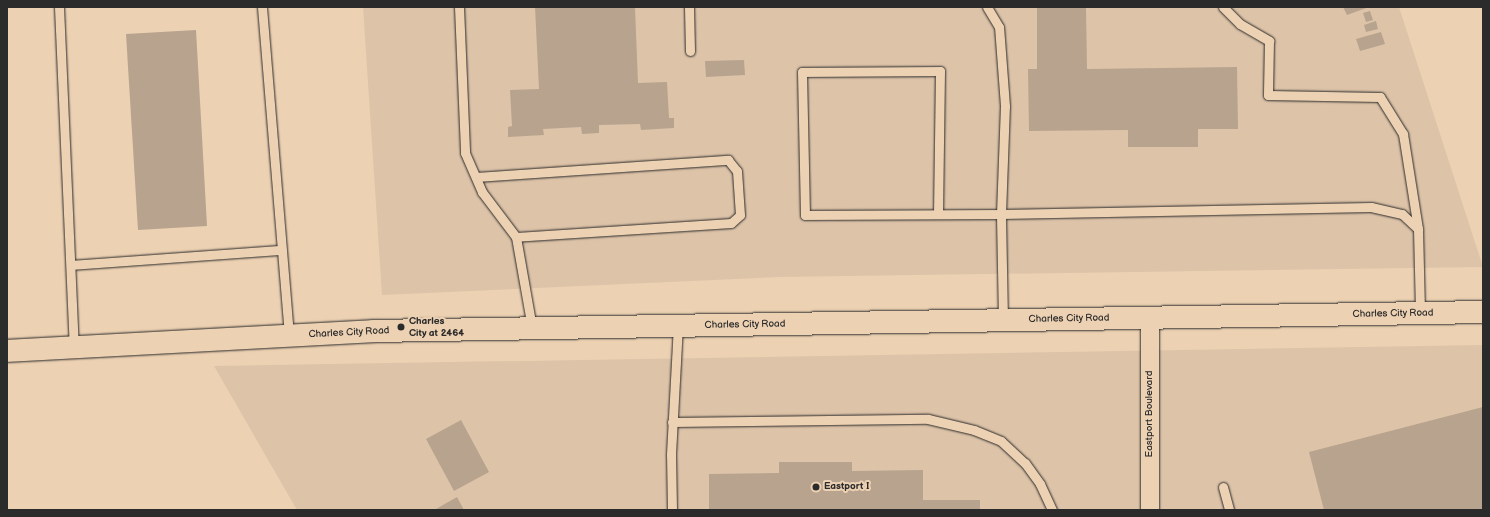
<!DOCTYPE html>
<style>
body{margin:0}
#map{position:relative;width:1490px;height:517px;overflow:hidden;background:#edd1b3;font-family:"Balsamiq Sans",sans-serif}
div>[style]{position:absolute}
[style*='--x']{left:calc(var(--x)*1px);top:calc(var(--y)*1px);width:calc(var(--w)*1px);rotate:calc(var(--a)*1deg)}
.built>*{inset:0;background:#ddc3a8}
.building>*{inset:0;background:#b7a38e}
.roads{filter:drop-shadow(0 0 1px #2b2b2b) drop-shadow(0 0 1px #2b2b2b)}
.lane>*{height:9px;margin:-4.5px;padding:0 4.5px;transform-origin:4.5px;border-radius:4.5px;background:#edd1b3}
.street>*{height:18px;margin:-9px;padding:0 9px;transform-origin:9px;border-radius:9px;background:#edd1b3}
.secondary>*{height:22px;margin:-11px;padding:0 11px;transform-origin:11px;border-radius:11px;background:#edd1b3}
.dots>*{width:11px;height:11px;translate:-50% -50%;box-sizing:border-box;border:2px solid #edd1b3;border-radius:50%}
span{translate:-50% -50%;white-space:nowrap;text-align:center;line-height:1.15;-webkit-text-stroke:4px #edd1b3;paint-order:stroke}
.street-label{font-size:10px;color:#2b2b2b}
.poi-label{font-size:10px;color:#2b2b2b;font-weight:700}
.left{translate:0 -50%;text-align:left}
.frame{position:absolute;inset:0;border:8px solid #2b2b2b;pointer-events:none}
</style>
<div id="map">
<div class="built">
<i style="clip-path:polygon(363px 7px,1399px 7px,1483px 267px,779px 277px,382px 295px)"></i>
<i style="clip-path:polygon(1483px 345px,1483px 510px,297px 510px,214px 366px)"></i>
</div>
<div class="building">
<i style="clip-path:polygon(535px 7px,635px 7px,638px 83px,667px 82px,669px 118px,674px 118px,674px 128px,641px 130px,640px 124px,599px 125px,599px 133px,582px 134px,581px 127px,543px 129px,544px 135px,508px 137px,508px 127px,512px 126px,510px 90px,539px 89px)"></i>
<i style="clip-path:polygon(1037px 7px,1086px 7px,1087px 69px,1237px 67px,1238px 129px,1198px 129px,1198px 147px,1128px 147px,1128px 130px,1029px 131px,1028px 69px,1037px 69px)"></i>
<i style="clip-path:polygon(1343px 7px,1369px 7px,1347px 15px)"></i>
<i style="clip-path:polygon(1370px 11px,1373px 20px,1366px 22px,1363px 13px)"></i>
<i style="clip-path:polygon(1376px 21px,1378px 29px,1366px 32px,1364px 25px)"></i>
<i style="clip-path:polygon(196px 30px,207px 226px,138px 230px,126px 34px)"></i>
<i style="clip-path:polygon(1381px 32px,1385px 44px,1360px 51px,1356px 39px)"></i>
<i style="clip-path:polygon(744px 60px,745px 75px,706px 77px,705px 61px)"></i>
<i style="clip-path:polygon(1483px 407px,1483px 510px,1324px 510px,1309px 452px)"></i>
<i style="clip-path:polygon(461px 420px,489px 472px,454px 491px,426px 439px)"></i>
<i style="clip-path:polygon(779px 462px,852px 462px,852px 471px,923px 470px,923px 500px,980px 500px,980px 510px,709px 510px,709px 474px,779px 473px)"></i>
<i style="clip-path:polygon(457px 497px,464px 510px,436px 510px,436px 509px)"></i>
</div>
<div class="roads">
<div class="lane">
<i style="--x:59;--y:7;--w:340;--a:87.5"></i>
<i style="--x:262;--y:7;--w:330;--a:85.3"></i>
<i style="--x:459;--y:7;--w:146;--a:87.6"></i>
<i style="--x:465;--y:153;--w:43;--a:66.4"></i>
<i style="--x:482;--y:192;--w:56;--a:52.9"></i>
<i style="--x:516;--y:237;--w:92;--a:80"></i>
<i style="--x:689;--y:7;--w:44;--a:88.7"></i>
<i style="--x:1223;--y:7;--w:24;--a:45"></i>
<i style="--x:1240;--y:24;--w:34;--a:30"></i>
<i style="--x:1269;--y:41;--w:54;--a:91.1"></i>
<i style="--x:1268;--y:95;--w:112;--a:1"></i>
<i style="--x:1380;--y:97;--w:44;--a:58.1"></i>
<i style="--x:1403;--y:134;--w:96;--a:81"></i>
<i style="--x:476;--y:177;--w:253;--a:-3.9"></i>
<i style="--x:728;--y:160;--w:14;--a:51"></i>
<i style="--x:737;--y:171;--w:44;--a:86.1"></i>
<i style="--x:740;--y:215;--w:12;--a:138"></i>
<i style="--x:731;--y:223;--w:215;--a:176.3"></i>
<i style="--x:938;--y:214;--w:143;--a:-89.2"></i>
<i style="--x:940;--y:71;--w:138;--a:179.6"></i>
<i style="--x:802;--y:72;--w:143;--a:88.8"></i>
<i style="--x:805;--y:215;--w:196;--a:-0.3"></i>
<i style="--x:1001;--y:214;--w:108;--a:-87.9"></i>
<i style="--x:1005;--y:106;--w:79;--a:-94.3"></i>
<i style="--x:999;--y:27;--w:23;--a:-121"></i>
<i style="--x:71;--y:265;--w:211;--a:-4.1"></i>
<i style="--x:1003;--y:320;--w:106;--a:-91.1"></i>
<i style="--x:1001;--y:214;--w:370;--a:-1.1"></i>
<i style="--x:1371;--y:207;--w:32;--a:13"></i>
<i style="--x:1402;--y:214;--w:22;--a:43"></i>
<i style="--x:1418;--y:229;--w:84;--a:88.6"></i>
<i style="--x:672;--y:422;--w:256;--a:-0.7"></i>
<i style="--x:928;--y:419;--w:47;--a:13.4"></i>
<i style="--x:974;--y:430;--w:29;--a:22"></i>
<i style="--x:1001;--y:441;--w:33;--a:43"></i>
<i style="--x:1025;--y:463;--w:26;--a:54"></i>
<i style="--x:1040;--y:484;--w:29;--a:65"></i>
<i style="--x:1223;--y:487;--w:24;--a:75"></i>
<i style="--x:672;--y:510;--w:56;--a:-91"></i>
<i style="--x:671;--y:454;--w:128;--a:-86.9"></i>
</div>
<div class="street">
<i style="--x:1150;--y:318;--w:192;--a:90"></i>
</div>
<div class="secondary">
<i style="--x:7;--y:351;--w:368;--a:-3.1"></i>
<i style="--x:374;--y:331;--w:1109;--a:-0.98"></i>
</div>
</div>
<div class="dots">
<i style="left:401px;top:327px;background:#2b2b2b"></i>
<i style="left:816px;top:487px;background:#2b2b2b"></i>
</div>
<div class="street-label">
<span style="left:1393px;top:314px;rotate:-1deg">Charles City Road</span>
<span style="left:1069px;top:319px;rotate:-1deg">Charles City Road</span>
<span style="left:745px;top:325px;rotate:-1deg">Charles City Road</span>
<span style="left:349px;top:333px;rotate:-3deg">Charles City Road</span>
<span style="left:1150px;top:414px;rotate:-90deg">Eastport Boulevard</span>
</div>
<div class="poi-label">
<span class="left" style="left:409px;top:327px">Charles<br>City at 2464</span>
<span class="left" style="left:824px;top:487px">Eastport I</span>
</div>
<div class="frame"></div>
</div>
